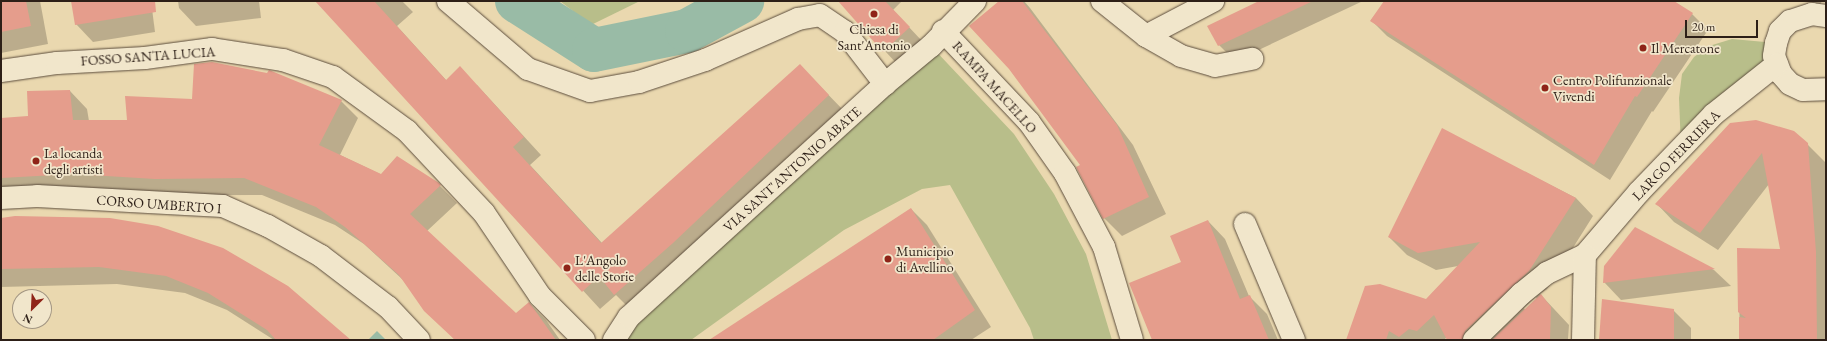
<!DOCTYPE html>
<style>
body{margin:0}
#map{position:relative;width:1827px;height:341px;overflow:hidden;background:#ead8af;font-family:"EB Garamond",serif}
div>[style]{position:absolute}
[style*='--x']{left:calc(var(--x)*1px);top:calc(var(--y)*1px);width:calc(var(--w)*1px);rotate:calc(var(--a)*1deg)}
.green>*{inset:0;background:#b8be8a}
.water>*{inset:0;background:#99bba6}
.shadow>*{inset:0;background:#0003}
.river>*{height:44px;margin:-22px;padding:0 22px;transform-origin:22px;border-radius:22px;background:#99bba6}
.building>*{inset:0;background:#e59d8c}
.roads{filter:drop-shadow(0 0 1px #5c4d3d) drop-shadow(0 0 1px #5c4d3d)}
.minor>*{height:22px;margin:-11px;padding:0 11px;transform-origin:11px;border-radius:11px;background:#f1e6cb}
.dots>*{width:11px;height:11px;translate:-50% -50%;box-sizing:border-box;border:2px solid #f1e6cb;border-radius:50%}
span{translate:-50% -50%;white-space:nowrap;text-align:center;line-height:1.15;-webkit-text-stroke:3.5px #f1e6cb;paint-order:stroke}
.poi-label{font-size:14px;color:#2d1f17}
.left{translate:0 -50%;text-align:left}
.street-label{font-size:14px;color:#2d1f17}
.frame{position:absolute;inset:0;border:2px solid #2d1f17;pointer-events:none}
.north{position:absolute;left:12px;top:289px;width:40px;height:40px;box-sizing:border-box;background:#f1e6cb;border:1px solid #a39683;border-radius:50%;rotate:204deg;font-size:11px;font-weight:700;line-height:16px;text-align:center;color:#2d1f17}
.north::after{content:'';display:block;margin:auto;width:14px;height:18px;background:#8f2418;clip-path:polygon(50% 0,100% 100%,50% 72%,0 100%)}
.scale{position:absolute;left:1685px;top:20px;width:73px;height:18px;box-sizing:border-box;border:2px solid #2d1f17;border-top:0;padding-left:5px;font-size:12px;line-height:14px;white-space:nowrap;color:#2d1f17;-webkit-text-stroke:3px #f1e6cb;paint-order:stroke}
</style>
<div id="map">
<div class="green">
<i style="clip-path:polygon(560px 1px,640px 1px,591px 25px)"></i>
<i style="clip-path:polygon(1732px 39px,1776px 43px,1774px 56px,1681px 148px,1679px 98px,1682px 74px,1694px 57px,1709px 46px)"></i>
<i style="clip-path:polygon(931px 46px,1014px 134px,1054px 194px,1086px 254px,1112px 340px,1034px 340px,1030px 328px,950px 185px,922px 189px,844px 230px,691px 340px,614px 340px)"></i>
</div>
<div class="water">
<i style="clip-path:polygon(377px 331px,386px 340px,368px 340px)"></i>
</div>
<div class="shadow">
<i style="clip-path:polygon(1px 1px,40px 1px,48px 44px,1px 53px)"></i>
<i style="clip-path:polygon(72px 1px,151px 1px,155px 32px,93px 42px,76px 24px)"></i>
<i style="clip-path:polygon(178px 1px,259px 1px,261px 18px,196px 26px,179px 8px)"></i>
<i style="clip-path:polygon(322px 1px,402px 1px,413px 12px,397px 26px,446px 80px,477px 85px,541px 155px,530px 165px,602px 243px,817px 83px,846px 113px,633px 312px,616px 295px,600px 309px,319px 3px)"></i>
<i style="clip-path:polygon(839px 1px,902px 1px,893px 10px,922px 41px,897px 64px)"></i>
<i style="clip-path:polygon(1000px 1px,1024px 1px,1030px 8px,1133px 145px,1166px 214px,1122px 236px,1104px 218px,1082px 165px,1009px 68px)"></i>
<i style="clip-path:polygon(1262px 1px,1363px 1px,1235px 61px,1219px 45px)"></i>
<i style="clip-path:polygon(1386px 1px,1672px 1px,1692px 14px,1708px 30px,1653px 112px,1652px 111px,1610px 180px,1387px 36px,1371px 20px)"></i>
<i style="clip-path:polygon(1810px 1px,1822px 1px,1819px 7px)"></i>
<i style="clip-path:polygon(70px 91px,87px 109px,89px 121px,128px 121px,193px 100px,341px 101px,358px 118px,340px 155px,382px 175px,438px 184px,457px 203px,427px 231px,516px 315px,529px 303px,546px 320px,560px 340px,455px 340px,402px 279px,364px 244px,335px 225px,262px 195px,1px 196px,1px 119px,29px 117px)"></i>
<i style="clip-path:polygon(1730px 124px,1807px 144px,1825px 162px,1826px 340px,1740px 340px,1738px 249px,1781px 250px,1769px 184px,1718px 250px,1674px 222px,1657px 204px)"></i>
<i style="clip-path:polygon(evenodd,1442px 130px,1576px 198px,1593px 216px,1547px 289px,1540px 294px,1569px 325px,1568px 340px,1448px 340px,1447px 337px,1444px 340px,1350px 340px,1426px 300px,1458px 266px,1436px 270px,1407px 255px,1389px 237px,1442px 130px,1536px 297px,1537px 299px,1525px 310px,1524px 308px,1536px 297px)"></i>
<i style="clip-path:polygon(911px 209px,927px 225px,991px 327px,971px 340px,711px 340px)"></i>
<i style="clip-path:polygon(15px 217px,349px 340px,274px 340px,227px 310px,185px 293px,117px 284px,1px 287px,1px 219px)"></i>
<i style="clip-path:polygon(1208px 221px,1225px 239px,1249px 296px,1267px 314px,1278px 340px,1153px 340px,1182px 262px)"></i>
<i style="clip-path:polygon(1635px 229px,1714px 270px,1731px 286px,1621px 300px,1604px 282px)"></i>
<i style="clip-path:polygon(1673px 310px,1691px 328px,1691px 340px,1602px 340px)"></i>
</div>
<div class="river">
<i style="--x:517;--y:1;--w:91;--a:32.5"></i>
<i style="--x:594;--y:50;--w:95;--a:-11.5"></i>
<i style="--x:687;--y:31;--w:63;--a:-28.6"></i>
</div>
<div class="building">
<i style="clip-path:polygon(1px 1px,26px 1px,31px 26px,1px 32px)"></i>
<i style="clip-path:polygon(71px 1px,155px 1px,156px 12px,75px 25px)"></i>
<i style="clip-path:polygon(315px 1px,374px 1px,446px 80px,460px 66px,524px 137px,513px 147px,601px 243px,800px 64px,829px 95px,673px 243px,614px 295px,599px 276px,582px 292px)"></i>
<i style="clip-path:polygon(838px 1px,885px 1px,910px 27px,883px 52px)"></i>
<i style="clip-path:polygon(999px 1px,1022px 1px,1117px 125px,1149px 197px,1103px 219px,1076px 167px,1080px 165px,1009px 69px,969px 26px)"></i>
<i style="clip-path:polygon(1259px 1px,1313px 1px,1218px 46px,1207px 26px)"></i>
<i style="clip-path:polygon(1384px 1px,1674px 1px,1693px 13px,1637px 97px,1635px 96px,1594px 165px,1370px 21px)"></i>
<i style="clip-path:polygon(212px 62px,267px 73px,269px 70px,342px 100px,319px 145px,381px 174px,397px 156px,439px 183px,441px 185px,410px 214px,516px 313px,529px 302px,556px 340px,455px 340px,424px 311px,399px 275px,345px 227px,316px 207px,244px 178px,155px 179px,74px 174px,1px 178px,1px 118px,28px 116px,27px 91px,70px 90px,73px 120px,127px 120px,125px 96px,192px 99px,194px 64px)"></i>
<i style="clip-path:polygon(1756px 120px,1794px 131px,1808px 143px,1816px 252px,1817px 340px,1739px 340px,1739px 317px,1746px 318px,1738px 312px,1737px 248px,1780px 249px,1762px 153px,1700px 233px,1655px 204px,1730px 123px)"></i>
<i style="clip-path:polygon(1442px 128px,1576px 198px,1529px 271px,1465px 331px,1462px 340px,1447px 340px,1434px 315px,1417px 331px,1409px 329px,1399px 337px,1389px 331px,1386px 340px,1346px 340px,1365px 286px,1380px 284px,1426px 299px,1480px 242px,1418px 253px,1388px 237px)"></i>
<i style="clip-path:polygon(911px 208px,975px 310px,933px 340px,709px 340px)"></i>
<i style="clip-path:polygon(15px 216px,110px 218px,158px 226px,223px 248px,288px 286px,351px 340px,276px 340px,267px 330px,208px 293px,166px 276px,99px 267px,1px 269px,1px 218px)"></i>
<i style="clip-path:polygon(1208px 220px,1240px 299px,1250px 295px,1269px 340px,1152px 340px,1129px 283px,1181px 262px,1170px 236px)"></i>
<i style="clip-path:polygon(1635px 227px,1715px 269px,1603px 283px,1604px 266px)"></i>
<i style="clip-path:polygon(1541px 294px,1551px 307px,1550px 340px,1492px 340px)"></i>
<i style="clip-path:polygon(1602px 299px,1674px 309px,1674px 340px,1599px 340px)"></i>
</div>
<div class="roads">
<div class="minor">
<i style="--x:448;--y:1;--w:105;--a:40.4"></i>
<i style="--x:528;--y:69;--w:66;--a:19.5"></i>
<i style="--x:590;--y:91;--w:50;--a:-10.4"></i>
<i style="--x:639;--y:82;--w:70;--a:-18.4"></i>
<i style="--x:705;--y:60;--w:102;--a:-23.8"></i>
<i style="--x:798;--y:19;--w:22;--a:-10"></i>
<i style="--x:820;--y:15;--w:30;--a:34"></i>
<i style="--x:845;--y:32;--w:66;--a:52.4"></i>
<i style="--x:1102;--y:1;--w:56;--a:38.5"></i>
<i style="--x:1146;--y:36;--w:40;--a:29.7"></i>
<i style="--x:1181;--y:56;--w:35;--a:16"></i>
<i style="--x:1215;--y:66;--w:38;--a:-11"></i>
<i style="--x:1826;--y:16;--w:14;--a:-172"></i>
<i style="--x:1812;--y:14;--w:23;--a:162"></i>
<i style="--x:1790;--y:21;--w:14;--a:135"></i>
<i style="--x:1780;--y:31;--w:13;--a:108"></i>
<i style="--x:1776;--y:43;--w:13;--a:99"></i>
<i style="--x:1774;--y:56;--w:19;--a:69"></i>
<i style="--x:1781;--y:74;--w:13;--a:48"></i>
<i style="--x:1790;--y:84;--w:14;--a:25"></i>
<i style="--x:1803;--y:90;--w:23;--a:-2"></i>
<i style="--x:943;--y:31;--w:125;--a:46.6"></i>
<i style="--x:1029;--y:122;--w:62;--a:54.8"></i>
<i style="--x:1065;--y:173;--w:84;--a:62.2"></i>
<i style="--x:1104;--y:247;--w:97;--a:73.2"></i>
<i style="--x:1146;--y:36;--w:76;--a:-27.6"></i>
<i style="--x:1;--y:71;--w:57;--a:-8.1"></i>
<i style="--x:57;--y:63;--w:88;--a:-3.3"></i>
<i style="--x:145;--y:58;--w:68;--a:-7.7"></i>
<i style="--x:212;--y:49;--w:72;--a:8.8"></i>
<i style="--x:283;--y:60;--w:53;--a:18.8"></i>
<i style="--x:333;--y:77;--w:92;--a:36.1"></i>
<i style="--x:407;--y:131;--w:112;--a:46.8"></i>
<i style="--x:484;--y:213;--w:100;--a:56"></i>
<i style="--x:540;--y:296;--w:62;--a:45"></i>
<i style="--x:1;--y:198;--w:36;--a:-3"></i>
<i style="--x:37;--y:196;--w:186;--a:3.1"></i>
<i style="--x:223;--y:206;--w:49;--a:24"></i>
<i style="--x:268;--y:226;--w:61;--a:29.5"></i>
<i style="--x:321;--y:256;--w:84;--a:37.3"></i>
<i style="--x:388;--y:307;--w:45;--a:46.8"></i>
<i style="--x:1245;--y:224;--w:126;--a:67.1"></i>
<i style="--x:614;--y:340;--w:27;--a:-57"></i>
<i style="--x:629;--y:317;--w:346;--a:-42.3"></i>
<i style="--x:885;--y:84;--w:60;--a:-39.6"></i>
<i style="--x:931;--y:46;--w:63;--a:-45.6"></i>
<i style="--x:1474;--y:340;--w:66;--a:-44.4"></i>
<i style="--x:1521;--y:294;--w:33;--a:-39"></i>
<i style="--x:1547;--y:273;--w:42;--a:-25.3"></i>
<i style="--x:1585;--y:255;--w:83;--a:-49.4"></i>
<i style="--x:1639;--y:192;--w:108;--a:-46.1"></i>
<i style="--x:1714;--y:114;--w:80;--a:-38.4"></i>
<i style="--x:1583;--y:340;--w:85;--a:-88.7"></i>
</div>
</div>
<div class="dots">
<i style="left:874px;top:14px;background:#8f2418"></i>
<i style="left:1643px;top:48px;background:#8f2418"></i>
<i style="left:1545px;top:88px;background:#8f2418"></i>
<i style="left:36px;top:161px;background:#8f2418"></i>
<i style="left:888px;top:259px;background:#8f2418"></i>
<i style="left:567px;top:268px;background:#8f2418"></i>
</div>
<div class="poi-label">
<span style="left:874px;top:37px">Chiesa di<br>Sant'Antonio</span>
<span class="left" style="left:1651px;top:48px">Il Mercatone</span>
<span class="left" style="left:1553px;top:88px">Centro Polifunzionale<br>Vivendi</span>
<span class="left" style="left:44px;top:161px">La locanda<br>degli artisti</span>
<span class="left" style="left:896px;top:259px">Municipio<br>di Avellino</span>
<span class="left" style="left:575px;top:268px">L'Angolo<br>delle Storie</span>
</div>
<div class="street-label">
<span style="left:148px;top:56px;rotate:-4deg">FOSSO SANTA LUCIA</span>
<span style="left:995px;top:87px;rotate:48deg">RAMPA MACELLO</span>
<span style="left:1676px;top:155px;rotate:-46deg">LARGO FERRIERA</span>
<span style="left:792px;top:169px;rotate:-42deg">VIA SANT'ANTONIO ABATE</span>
<span style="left:159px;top:204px;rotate:4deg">CORSO UMBERTO I</span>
</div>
<div class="frame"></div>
<div class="north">N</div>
<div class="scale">20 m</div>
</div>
